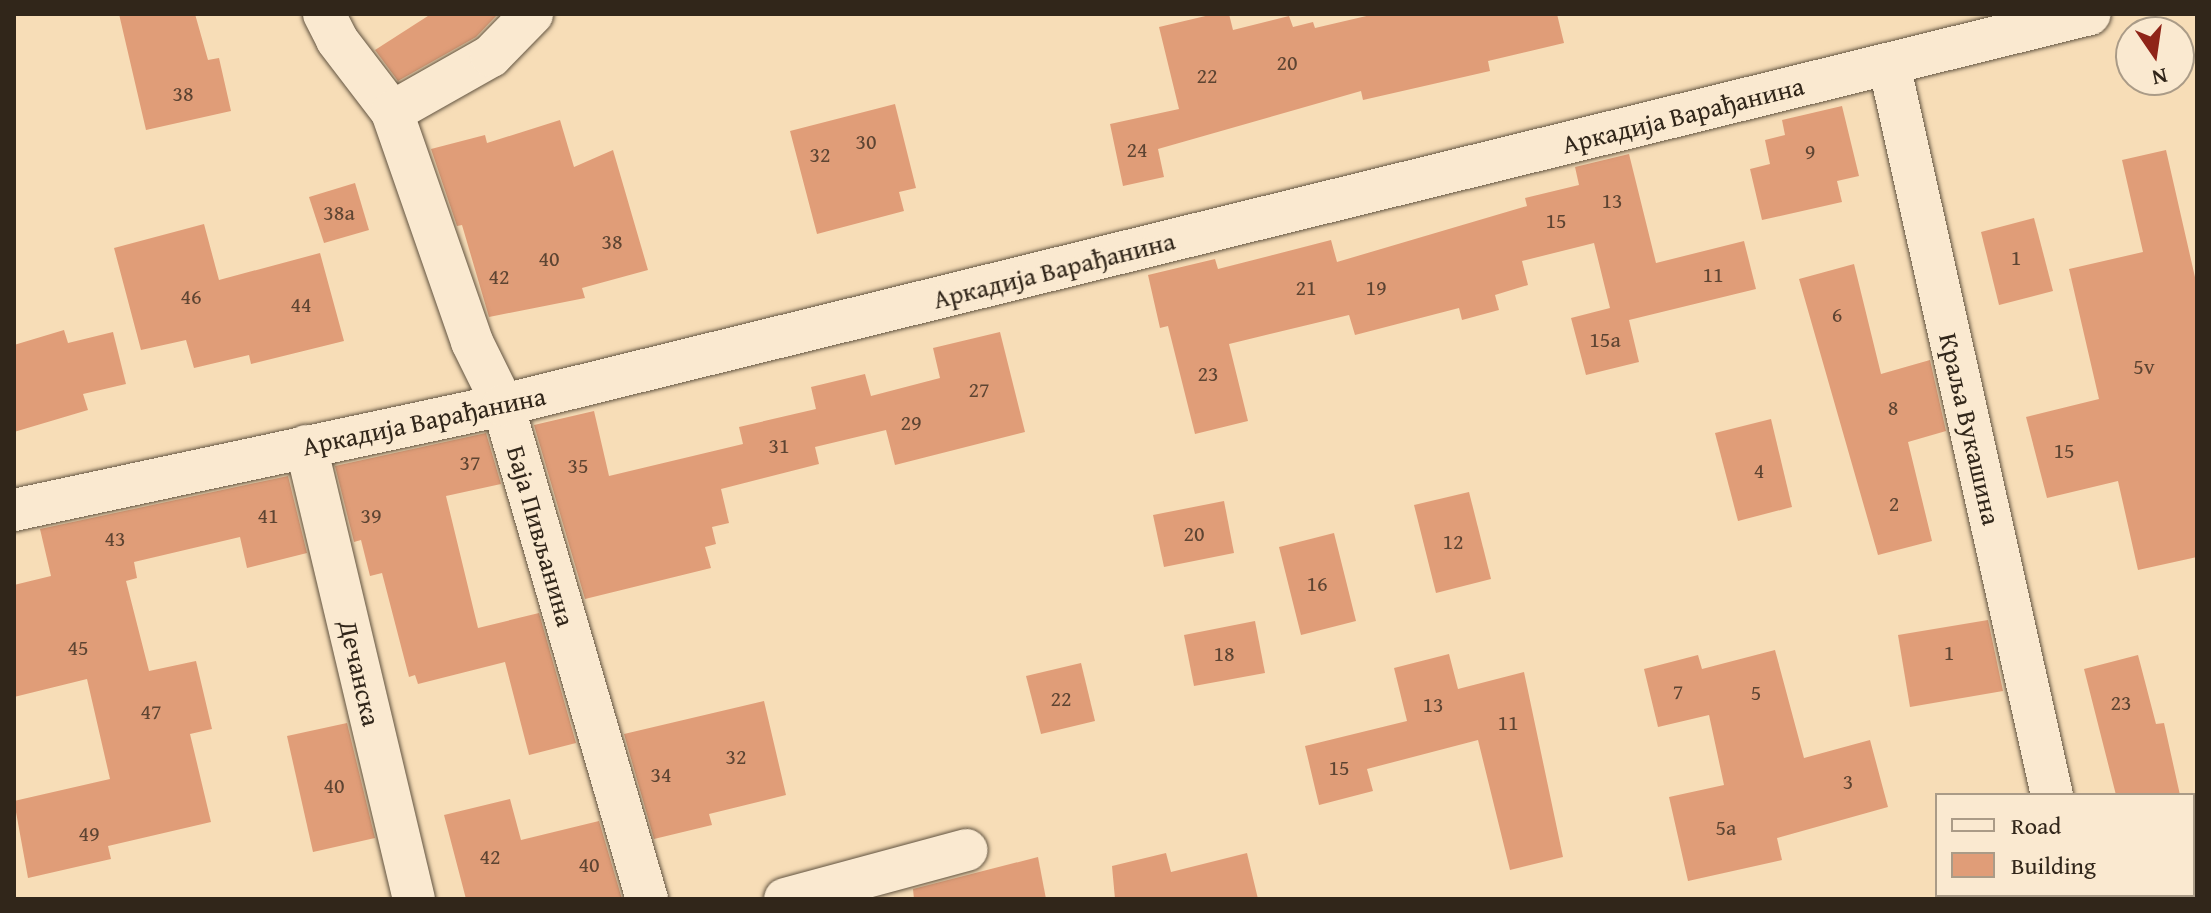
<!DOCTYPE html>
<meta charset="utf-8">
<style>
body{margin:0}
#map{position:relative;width:2211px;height:913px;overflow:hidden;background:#f7ddb7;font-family:"Gentium Book Plus",serif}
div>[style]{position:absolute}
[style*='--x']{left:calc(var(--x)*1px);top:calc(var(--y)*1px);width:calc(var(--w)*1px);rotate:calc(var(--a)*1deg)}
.building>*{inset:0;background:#e09d78}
.roads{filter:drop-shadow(0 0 2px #625441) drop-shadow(0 0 2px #625441)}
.minor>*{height:42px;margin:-21px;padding:0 21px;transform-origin:21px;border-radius:21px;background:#fae9d0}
span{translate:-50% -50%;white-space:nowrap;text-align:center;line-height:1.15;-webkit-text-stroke:7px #fae9d0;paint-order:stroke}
.number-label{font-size:22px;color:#5d4432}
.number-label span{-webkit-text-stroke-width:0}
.street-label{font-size:26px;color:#31261a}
.frame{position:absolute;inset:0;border:16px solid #31261a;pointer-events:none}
.legend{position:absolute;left:1935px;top:793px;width:260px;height:104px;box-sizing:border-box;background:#fae9d0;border:2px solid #aa9b87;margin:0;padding:10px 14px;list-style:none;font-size:24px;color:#31261a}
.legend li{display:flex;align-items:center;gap:16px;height:40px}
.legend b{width:40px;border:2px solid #aa9b87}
.north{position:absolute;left:2115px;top:16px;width:80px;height:80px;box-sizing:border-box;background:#fae9d0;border:2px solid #aa9b87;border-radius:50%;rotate:167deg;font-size:22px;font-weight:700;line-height:32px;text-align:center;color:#31261a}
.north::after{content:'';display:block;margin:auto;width:28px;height:36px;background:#8f2418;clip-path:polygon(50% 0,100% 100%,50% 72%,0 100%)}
</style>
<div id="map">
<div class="building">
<i style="clip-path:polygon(119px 14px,195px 14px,208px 60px,219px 58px,231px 111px,146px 130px)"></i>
<i style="clip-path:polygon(431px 14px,498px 14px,476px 37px,398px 81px,375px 50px)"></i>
<i style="clip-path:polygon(1214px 14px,1229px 14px,1233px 30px,1289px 16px,1293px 27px,1313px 22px,1315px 28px,1375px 14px,1557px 14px,1564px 43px,1488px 61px,1490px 71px,1363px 100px,1361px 91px,1158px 149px,1164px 177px,1123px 186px,1110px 124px,1179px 109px,1159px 27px)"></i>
<i style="clip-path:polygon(895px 104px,916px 188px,899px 192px,904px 211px,817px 234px,790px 131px)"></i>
<i style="clip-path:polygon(1842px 106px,1859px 176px,1837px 181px,1842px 202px,1762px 220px,1750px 169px,1770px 164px,1765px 140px,1785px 135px,1782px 120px)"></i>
<i style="clip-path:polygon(560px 120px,574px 167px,613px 150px,648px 270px,582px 288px,585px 298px,489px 317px,462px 225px,457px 226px,431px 149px,485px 135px,487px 143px)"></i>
<i style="clip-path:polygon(2166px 150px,2197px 286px,2197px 557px,2138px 570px,2118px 481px,2047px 498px,2026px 417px,2099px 399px,2069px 269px,2143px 252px,2122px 160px)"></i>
<i style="clip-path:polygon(1629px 154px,1656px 263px,1744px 241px,1756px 289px,1629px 320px,1639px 362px,1586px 375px,1571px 318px,1610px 308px,1594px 243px,1522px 261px,1528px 285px,1495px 295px,1499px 310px,1462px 320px,1459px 308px,1355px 335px,1349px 315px,1229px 344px,1248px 421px,1195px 434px,1168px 326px,1160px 328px,1148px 275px,1215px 259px,1218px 269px,1331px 240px,1337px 262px,1527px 206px,1525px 198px,1579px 185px,1575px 167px)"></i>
<i style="clip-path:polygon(355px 183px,369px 230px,324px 243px,309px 197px)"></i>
<i style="clip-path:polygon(2034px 218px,2053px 291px,1999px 305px,1981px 232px)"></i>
<i style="clip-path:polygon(204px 224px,219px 280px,320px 253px,344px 341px,251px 364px,249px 355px,194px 368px,186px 340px,141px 350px,114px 248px)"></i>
<i style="clip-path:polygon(1854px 264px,1881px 374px,1930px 360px,1946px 431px,1908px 442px,1932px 541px,1878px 555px,1799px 279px)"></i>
<i style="clip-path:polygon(64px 330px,68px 343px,113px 332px,126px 384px,83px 394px,88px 410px,14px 432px,14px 345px)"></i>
<i style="clip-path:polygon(1000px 332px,1025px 432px,895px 465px,886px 430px,815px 447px,819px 464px,721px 489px,729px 523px,712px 527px,716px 544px,705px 547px,711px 568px,585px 599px,534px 425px,594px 411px,609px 476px,743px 444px,739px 427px,816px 409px,811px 387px,865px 374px,871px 396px,940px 378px,933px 348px)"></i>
<i style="clip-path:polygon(1771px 419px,1792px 507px,1738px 521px,1715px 433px)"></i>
<i style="clip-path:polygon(486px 433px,501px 484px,446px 496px,478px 628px,539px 613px,576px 743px,529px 755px,505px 662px,418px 684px,415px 675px,409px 677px,382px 573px,370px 576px,361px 540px,354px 542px,335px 466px)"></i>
<i style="clip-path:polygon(288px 476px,307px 553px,247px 568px,240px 537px,134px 562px,137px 578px,126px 581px,149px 671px,196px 661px,212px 729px,190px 734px,211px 822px,108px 846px,111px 859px,28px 878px,14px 801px,110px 779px,87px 679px,14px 697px,14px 585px,51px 576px,40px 529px)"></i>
<i style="clip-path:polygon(1469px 492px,1491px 579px,1436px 593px,1414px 505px)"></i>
<i style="clip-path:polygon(1224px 501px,1234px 553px,1164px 567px,1153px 515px)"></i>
<i style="clip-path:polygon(1334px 533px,1356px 621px,1301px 635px,1279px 547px)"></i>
<i style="clip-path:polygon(1988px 620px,2003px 691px,1910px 707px,1898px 635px)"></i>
<i style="clip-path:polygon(1255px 621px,1265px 673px,1194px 686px,1184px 635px)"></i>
<i style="clip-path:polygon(1775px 650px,1804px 758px,1870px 740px,1888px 807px,1777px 838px,1782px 860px,1688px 881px,1669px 797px,1724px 785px,1709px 715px,1658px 727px,1644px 669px,1698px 655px,1702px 669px)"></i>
<i style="clip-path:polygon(1449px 654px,1458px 689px,1524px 672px,1563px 857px,1510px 870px,1478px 740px,1367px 769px,1373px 791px,1319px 805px,1305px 746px,1407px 721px,1394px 668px)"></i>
<i style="clip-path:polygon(2138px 655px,2156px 724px,2164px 723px,2180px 795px,2116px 795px,2084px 669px)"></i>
<i style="clip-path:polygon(1081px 663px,1095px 721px,1041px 734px,1026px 676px)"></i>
<i style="clip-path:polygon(764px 701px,786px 795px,709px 814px,712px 825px,654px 839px,624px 734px)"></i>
<i style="clip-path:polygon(347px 723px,375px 838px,313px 852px,287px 736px)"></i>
<i style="clip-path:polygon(510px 799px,521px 840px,599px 821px,622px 899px,466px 899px,444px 815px)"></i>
<i style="clip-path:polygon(1166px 853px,1171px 872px,1247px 853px,1258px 899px,1115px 899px,1112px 866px)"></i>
<i style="clip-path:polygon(1038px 857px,1046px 899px,914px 899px,913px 889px)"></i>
</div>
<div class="roads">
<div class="minor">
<i style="--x:324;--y:14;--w:29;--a:63"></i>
<i style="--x:337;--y:40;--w:91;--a:52.6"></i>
<i style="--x:392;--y:112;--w:244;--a:70.8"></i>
<i style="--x:472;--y:342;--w:70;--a:63.8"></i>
<i style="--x:503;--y:405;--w:515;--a:73.75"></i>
<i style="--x:1889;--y:64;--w:749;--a:77.43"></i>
<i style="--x:392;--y:112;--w:114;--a:-29.5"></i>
<i style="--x:491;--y:56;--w:59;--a:-45.7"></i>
<i style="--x:306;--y:446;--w:466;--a:76.6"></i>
<i style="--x:14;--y:510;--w:500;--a:-12.12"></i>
<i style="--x:503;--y:405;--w:1634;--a:-13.84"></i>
<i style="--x:785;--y:899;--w:188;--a:-15.1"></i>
</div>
</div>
<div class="number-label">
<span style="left:1287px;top:63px">20</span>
<span style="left:1207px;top:76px">22</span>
<span style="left:183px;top:94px">38</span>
<span style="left:866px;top:142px">30</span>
<span style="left:1137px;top:150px">24</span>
<span style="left:1810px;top:152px">9</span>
<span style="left:820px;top:155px">32</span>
<span style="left:1612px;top:201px">13</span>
<span style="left:339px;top:213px">38a</span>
<span style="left:1556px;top:221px">15</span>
<span style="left:612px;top:242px">38</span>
<span style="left:2016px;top:258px">1</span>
<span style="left:549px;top:259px">40</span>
<span style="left:1713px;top:275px">11</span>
<span style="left:499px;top:277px">42</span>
<span style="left:1306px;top:288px">21</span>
<span style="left:1376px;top:288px">19</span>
<span style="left:191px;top:297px">46</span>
<span style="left:301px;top:305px">44</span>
<span style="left:1837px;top:315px">6</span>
<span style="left:1605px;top:340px">15a</span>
<span style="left:2144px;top:367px">5v</span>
<span style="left:1208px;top:374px">23</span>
<span style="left:979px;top:390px">27</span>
<span style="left:1893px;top:408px">8</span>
<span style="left:911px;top:423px">29</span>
<span style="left:779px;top:446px">31</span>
<span style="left:2064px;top:451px">15</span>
<span style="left:470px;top:463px">37</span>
<span style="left:578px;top:466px">35</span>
<span style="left:1759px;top:471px">4</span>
<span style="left:1894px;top:504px">2</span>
<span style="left:268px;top:516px">41</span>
<span style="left:371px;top:516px">39</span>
<span style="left:1194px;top:534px">20</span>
<span style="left:115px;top:539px">43</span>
<span style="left:1453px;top:542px">12</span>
<span style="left:1317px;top:584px">16</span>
<span style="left:78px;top:648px">45</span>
<span style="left:1949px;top:653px">1</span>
<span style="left:1224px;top:654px">18</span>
<span style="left:1678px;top:692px">7</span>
<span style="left:1756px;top:693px">5</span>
<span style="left:1061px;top:699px">22</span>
<span style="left:2121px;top:703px">23</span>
<span style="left:1433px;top:705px">13</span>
<span style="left:151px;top:712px">47</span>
<span style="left:1508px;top:723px">11</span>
<span style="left:736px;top:757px">32</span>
<span style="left:1339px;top:768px">15</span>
<span style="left:661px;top:775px">34</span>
<span style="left:1848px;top:782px">3</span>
<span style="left:334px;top:786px">40</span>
<span style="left:1726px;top:828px">5a</span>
<span style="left:89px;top:834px">49</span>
<span style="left:490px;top:857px">42</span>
<span style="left:589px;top:865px">40</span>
</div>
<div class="street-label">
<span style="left:1683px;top:115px;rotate:-14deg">Аркадија Варађанина</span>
<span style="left:1054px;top:270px;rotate:-14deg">Аркадија Варађанина</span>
<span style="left:424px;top:421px;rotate:-12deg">Аркадија Варађанина</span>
<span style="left:1970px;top:429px;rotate:77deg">Краља Вукашина</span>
<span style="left:541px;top:536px;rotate:74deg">Баја Пивљанина</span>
<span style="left:360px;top:673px;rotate:77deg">Дечанска</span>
</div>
<div class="frame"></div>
<ul class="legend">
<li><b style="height:10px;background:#fae9d0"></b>Road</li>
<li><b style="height:22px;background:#e09d78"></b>Building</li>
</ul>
<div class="north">N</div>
</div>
